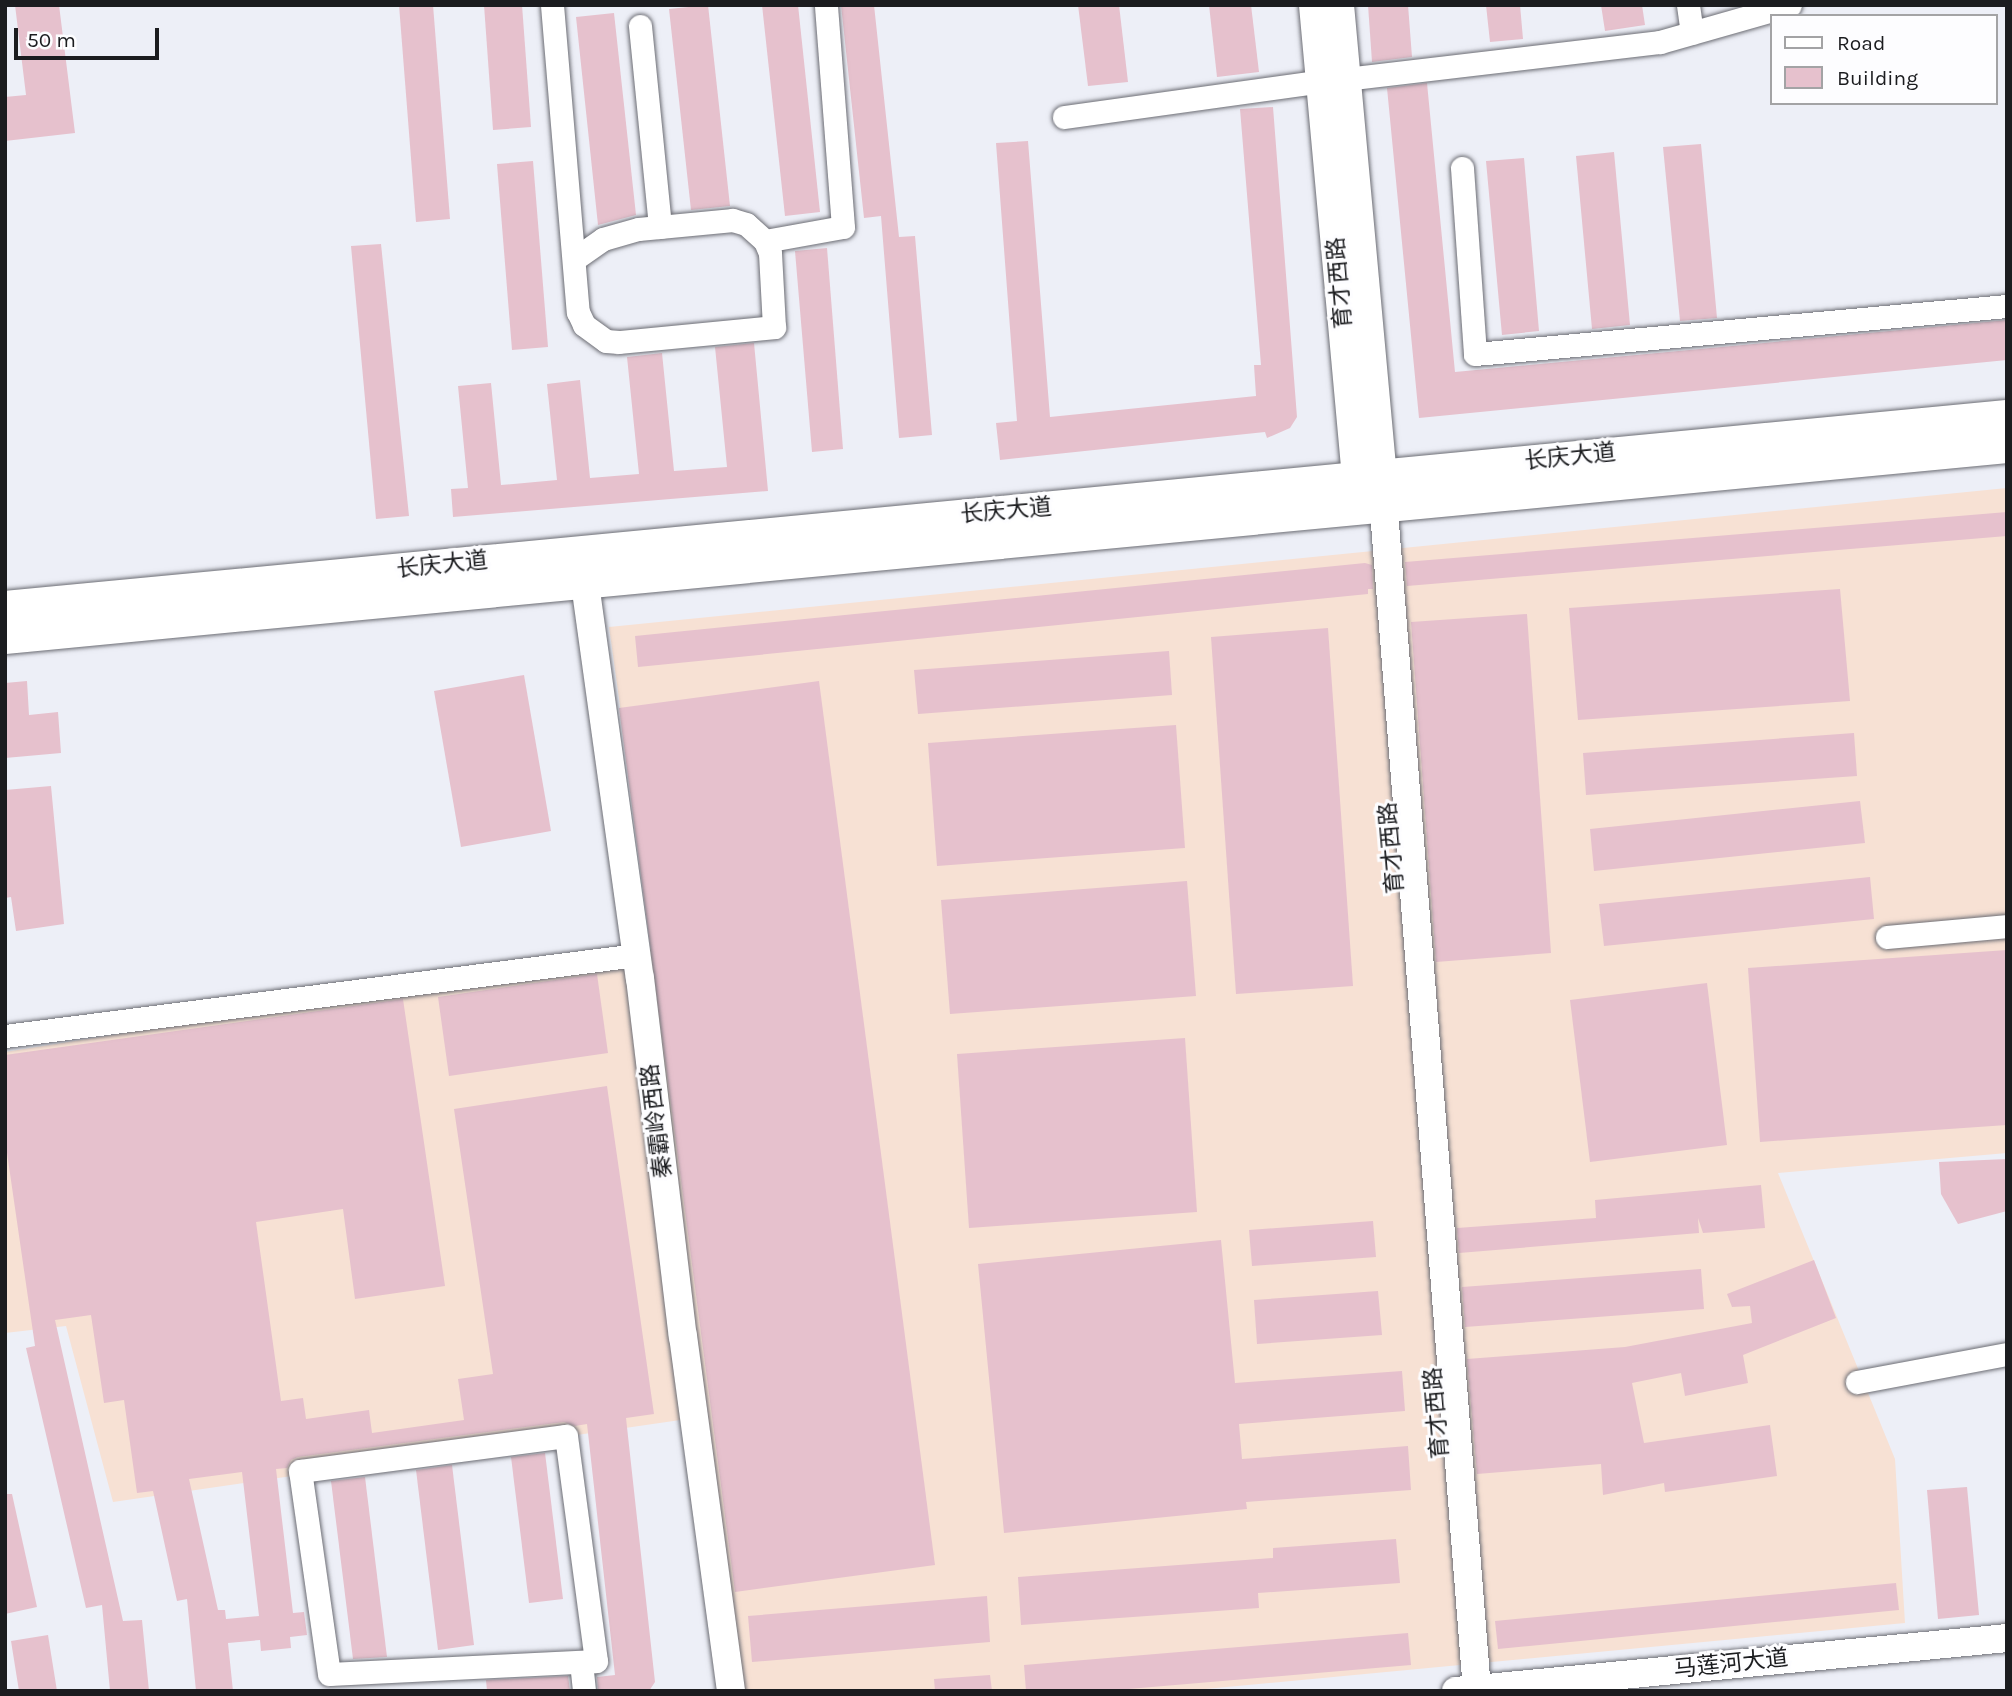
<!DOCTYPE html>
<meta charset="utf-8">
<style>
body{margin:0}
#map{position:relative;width:2012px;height:1696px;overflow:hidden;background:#edeff7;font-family:Karla,"Noto Sans SC",sans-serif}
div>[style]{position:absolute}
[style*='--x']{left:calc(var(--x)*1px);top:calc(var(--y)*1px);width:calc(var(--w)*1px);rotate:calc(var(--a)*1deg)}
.industrial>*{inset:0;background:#f7e1d4}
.building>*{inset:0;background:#e6c1cd}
.roads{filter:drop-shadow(0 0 2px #6c6d74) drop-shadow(0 0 2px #6c6d74)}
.minor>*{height:23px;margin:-11.5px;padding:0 11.5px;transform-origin:11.5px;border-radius:11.5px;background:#fff}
.tertiary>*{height:28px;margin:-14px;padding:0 14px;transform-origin:14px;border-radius:14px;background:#fff}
.secondary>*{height:32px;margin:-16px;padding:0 16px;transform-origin:16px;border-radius:16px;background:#fff}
span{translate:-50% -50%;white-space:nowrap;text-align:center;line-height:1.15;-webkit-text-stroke:6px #fdfdff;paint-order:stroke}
.street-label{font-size:23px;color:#1b1c1f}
.frame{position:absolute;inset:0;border:7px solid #1b1c1f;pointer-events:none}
.legend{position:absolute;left:1770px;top:14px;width:228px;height:91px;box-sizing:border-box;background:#fdfdff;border:2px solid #a3a3a5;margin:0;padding:9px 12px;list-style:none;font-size:21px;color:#1b1c1f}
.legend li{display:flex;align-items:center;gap:14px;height:35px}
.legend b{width:35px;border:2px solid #a3a3a5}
.scale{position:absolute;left:14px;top:28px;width:145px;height:32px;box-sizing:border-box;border:4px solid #1b1c1f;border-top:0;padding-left:9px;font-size:21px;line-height:24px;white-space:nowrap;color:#1b1c1f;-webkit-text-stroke:5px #fdfdff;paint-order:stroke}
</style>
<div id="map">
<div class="industrial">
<i style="clip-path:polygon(2007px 488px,2007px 1153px,1778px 1173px,1895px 1459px,1905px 1623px,1184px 1691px,744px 1691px,701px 1417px,113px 1502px,66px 1326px,5px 1333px,5px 1052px,654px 949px,609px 627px)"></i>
</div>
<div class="building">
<i style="clip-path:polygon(15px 5px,59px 5px,75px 133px,5px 141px,5px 97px,26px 95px)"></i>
<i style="clip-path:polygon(399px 5px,433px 5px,450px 219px,416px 222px)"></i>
<i style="clip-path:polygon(484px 5px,522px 5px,531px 127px,493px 130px)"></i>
<i style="clip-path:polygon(708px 5px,730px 206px,691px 210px,669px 9px)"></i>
<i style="clip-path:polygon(762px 5px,798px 5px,820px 212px,785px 216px)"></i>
<i style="clip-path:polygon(841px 5px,874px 5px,899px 237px,915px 236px,932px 435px,899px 438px,881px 216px,864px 218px)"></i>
<i style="clip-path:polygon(1078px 5px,1119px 5px,1128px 82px,1088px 86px)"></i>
<i style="clip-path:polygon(1209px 5px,1251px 5px,1259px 72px,1217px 77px)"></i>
<i style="clip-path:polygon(1368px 5px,1408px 5px,1412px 57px,1372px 62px)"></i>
<i style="clip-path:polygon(1486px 5px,1520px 5px,1523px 39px,1490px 42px)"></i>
<i style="clip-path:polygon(1601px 5px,1642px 5px,1645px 25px,1605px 31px)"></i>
<i style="clip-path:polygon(614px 13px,636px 215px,598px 225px,576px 17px)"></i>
<i style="clip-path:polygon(1427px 83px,1455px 372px,2007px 320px,2007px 360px,1419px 418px,1387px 88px)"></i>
<i style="clip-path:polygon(1273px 107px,1297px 417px,1290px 428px,1267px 438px,1265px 432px,1000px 460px,996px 423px,1017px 421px,996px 143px,1028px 141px,1050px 417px,1256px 396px,1254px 365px,1261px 365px,1240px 109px)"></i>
<i style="clip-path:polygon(1701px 144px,1717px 318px,1680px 321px,1663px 147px)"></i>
<i style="clip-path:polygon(1614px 152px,1630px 325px,1592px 329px,1576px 156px)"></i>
<i style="clip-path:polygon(1524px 158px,1539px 331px,1502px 335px,1486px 161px)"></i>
<i style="clip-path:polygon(533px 161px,548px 347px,512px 350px,497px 164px)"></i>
<i style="clip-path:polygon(381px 244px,409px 516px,376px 519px,351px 246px)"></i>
<i style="clip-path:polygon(827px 248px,843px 449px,812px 452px,795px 251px)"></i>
<i style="clip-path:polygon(754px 343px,768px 491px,453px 517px,451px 489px,468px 488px,458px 386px,491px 383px,501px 485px,557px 480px,547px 384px,580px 380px,590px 478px,639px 474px,627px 357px,662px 353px,674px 471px,727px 467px,715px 347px)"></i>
<i style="clip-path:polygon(2007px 512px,2007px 536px,1407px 586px,1405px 562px)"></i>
<i style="clip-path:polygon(1365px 563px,1372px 565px,1373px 589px,1368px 589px,1368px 594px,638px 667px,635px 636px)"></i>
<i style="clip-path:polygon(1840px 589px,1850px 701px,1578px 720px,1569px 608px)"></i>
<i style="clip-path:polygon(1527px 614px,1551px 953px,1436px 962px,1411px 622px)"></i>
<i style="clip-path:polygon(1328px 628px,1353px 986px,1236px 994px,1211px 637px)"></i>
<i style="clip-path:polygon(1169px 651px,1172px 695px,918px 714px,914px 670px)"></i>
<i style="clip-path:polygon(524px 675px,551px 831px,461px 847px,434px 691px)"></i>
<i style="clip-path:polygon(27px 681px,29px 715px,58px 712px,61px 753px,5px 758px,5px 683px)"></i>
<i style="clip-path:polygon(819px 681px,935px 1565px,735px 1592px,619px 708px)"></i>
<i style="clip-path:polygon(1176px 725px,1185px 848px,937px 866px,928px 743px)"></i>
<i style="clip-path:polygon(1854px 733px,1857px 776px,1586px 795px,1583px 753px)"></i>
<i style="clip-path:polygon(51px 786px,64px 924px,16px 931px,11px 897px,5px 898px,5px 790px)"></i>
<i style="clip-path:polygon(1860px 801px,1865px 843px,1594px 871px,1590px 829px)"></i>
<i style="clip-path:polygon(1870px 877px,1874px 919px,1604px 946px,1599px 904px)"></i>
<i style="clip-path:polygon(1187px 881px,1196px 996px,950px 1014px,941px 900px)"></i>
<i style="clip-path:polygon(2007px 950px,2007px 1125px,1760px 1142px,1748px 968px)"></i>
<i style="clip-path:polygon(597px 974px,608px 1053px,449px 1076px,438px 997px)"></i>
<i style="clip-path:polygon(1707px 983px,1727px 1145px,1590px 1162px,1570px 1000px)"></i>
<i style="clip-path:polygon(evenodd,403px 999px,445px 1286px,355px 1299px,343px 1209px,256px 1222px,281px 1401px,303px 1398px,306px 1419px,369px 1410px,372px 1433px,464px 1420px,458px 1379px,493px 1374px,454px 1109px,607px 1086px,654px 1414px,626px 1418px,655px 1682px,649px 1691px,598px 1691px,597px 1677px,615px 1675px,587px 1424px,575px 1426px,564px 1422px,298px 1457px,291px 1460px,287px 1468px,276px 1469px,293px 1613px,304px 1612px,307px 1635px,290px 1637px,291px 1648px,261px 1651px,260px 1640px,228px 1643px,233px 1691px,196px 1691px,187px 1599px,177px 1601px,153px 1491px,137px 1493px,124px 1400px,104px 1403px,91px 1315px,55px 1320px,123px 1621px,142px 1620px,149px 1691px,110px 1691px,102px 1605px,86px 1608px,26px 1348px,35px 1346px,5px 1139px,5px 1055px,403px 999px,242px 1472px,259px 1616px,226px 1619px,225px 1610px,218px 1610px,189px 1479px,242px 1472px)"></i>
<i style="clip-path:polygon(1185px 1038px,1197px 1212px,969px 1228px,957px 1054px)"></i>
<i style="clip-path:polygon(2007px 1159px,2007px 1211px,1958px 1224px,1941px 1194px,1939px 1162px)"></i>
<i style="clip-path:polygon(1761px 1185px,1765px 1228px,1703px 1233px,1698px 1218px,1699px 1233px,1459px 1253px,1457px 1228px,1596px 1218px,1595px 1200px)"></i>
<i style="clip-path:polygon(1373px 1221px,1376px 1257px,1252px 1266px,1249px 1230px)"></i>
<i style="clip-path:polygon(1221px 1240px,1235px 1383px,1402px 1371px,1405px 1411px,1239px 1424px,1242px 1459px,1408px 1446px,1411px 1490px,1246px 1502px,1247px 1509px,1004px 1533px,978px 1264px)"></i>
<i style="clip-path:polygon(1814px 1260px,1836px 1318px,1743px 1355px,1748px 1383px,1685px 1396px,1681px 1373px,1632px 1383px,1644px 1443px,1770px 1425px,1777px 1476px,1665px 1492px,1664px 1483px,1603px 1495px,1601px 1464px,1477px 1474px,1467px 1359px,1625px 1347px,1752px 1323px,1750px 1306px,1732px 1307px,1727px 1294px)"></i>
<i style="clip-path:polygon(1701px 1269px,1704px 1309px,1465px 1327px,1462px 1287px)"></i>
<i style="clip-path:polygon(1378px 1291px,1382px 1335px,1257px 1344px,1254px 1300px)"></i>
<i style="clip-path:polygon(545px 1453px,563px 1599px,529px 1603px,511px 1457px)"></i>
<i style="clip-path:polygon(452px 1465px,474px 1645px,438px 1650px,416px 1470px)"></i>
<i style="clip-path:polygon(365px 1477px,387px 1657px,353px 1659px,331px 1481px)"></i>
<i style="clip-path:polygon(1967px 1487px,1979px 1615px,1938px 1619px,1927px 1490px)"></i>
<i style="clip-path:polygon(5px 1494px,12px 1494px,37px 1607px,5px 1614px)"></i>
<i style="clip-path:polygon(1396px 1539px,1400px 1583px,1258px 1593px,1259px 1608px,1021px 1625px,1018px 1577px,1273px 1558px,1273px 1548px)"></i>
<i style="clip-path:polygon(1896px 1583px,1899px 1610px,1498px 1649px,1495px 1621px)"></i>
<i style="clip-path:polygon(987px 1596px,990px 1642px,752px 1662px,748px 1616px)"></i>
<i style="clip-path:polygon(1408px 1633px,1411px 1665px,1105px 1691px,1026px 1691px,1024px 1665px)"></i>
<i style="clip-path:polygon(48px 1635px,57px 1691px,19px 1691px,11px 1641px)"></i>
<i style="clip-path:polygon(990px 1675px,992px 1691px,935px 1691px,934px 1679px)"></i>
<i style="clip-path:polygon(568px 1676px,570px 1691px,487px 1691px,486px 1680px)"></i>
</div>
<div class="roads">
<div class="minor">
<i style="--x:552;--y:5;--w:308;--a:85.2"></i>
<i style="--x:578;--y:312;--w:14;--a:65"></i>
<i style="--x:584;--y:325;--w:27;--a:36"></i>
<i style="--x:606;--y:341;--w:13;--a:4"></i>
<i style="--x:619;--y:342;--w:156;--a:-5.5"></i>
<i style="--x:774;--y:327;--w:74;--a:-93.1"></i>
<i style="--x:770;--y:253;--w:13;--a:-113"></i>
<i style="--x:765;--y:241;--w:25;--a:-138"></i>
<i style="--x:746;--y:224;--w:14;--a:-163"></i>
<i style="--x:733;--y:220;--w:95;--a:174.6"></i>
<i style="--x:638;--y:229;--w:36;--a:164"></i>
<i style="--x:603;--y:239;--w:35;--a:145"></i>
<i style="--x:1688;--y:5;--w:28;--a:82"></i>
<i style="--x:640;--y:26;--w:202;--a:84.3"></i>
<i style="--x:1345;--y:79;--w:317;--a:-6.7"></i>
<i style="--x:1660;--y:42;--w:135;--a:-15.9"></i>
<i style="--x:1064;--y:117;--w:260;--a:-7.9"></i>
<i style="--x:1462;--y:168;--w:186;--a:86"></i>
<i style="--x:1475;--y:354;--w:534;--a:-5.16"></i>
<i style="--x:765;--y:241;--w:79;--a:-10.2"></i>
<i style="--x:843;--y:227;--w:223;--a:-94.4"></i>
<i style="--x:1887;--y:937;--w:121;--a:-5.2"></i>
<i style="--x:5;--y:1036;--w:636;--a:-7.31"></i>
<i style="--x:1857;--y:1382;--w:153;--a:-10.6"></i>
<i style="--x:566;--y:1436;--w:227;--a:82.4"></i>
<i style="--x:596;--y:1661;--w:267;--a:177.2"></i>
<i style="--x:329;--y:1674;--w:205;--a:-98.1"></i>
<i style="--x:300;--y:1471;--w:268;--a:-7.5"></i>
<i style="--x:581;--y:1662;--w:29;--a:84"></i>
</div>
<div class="tertiary">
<i style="--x:1382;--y:486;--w:1209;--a:85.49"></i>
<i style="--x:582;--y:562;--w:420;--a:82.1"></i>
<i style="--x:640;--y:978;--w:361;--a:83.2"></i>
<i style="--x:683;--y:1336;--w:358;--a:82.3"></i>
<i style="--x:1456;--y:1691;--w:554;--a:-5.49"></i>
</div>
<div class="secondary">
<i style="--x:1315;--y:5;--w:474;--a:84.8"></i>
<i style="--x:1338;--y:5;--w:472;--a:84.8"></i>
<i style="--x:5;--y:607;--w:2011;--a:-5.45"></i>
<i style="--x:5;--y:638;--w:2011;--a:-5.45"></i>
</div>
</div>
<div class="street-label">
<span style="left:1340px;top:283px;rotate:-95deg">育才西路</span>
<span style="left:1570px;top:457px;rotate:-6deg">长庆大道</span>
<span style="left:1006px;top:511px;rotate:-5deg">长庆大道</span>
<span style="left:442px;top:565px;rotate:-6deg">长庆大道</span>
<span style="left:1392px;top:848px;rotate:-95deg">育才西路</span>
<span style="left:657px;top:1121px;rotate:-97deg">秦霸岭西路</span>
<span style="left:1437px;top:1413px;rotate:-95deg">育才西路</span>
<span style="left:1731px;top:1664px;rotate:-6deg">马莲河大道</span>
</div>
<div class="frame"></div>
<ul class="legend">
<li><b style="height:9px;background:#fff"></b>Road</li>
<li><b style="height:19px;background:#e6c1cd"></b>Building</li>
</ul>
<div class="scale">50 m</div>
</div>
